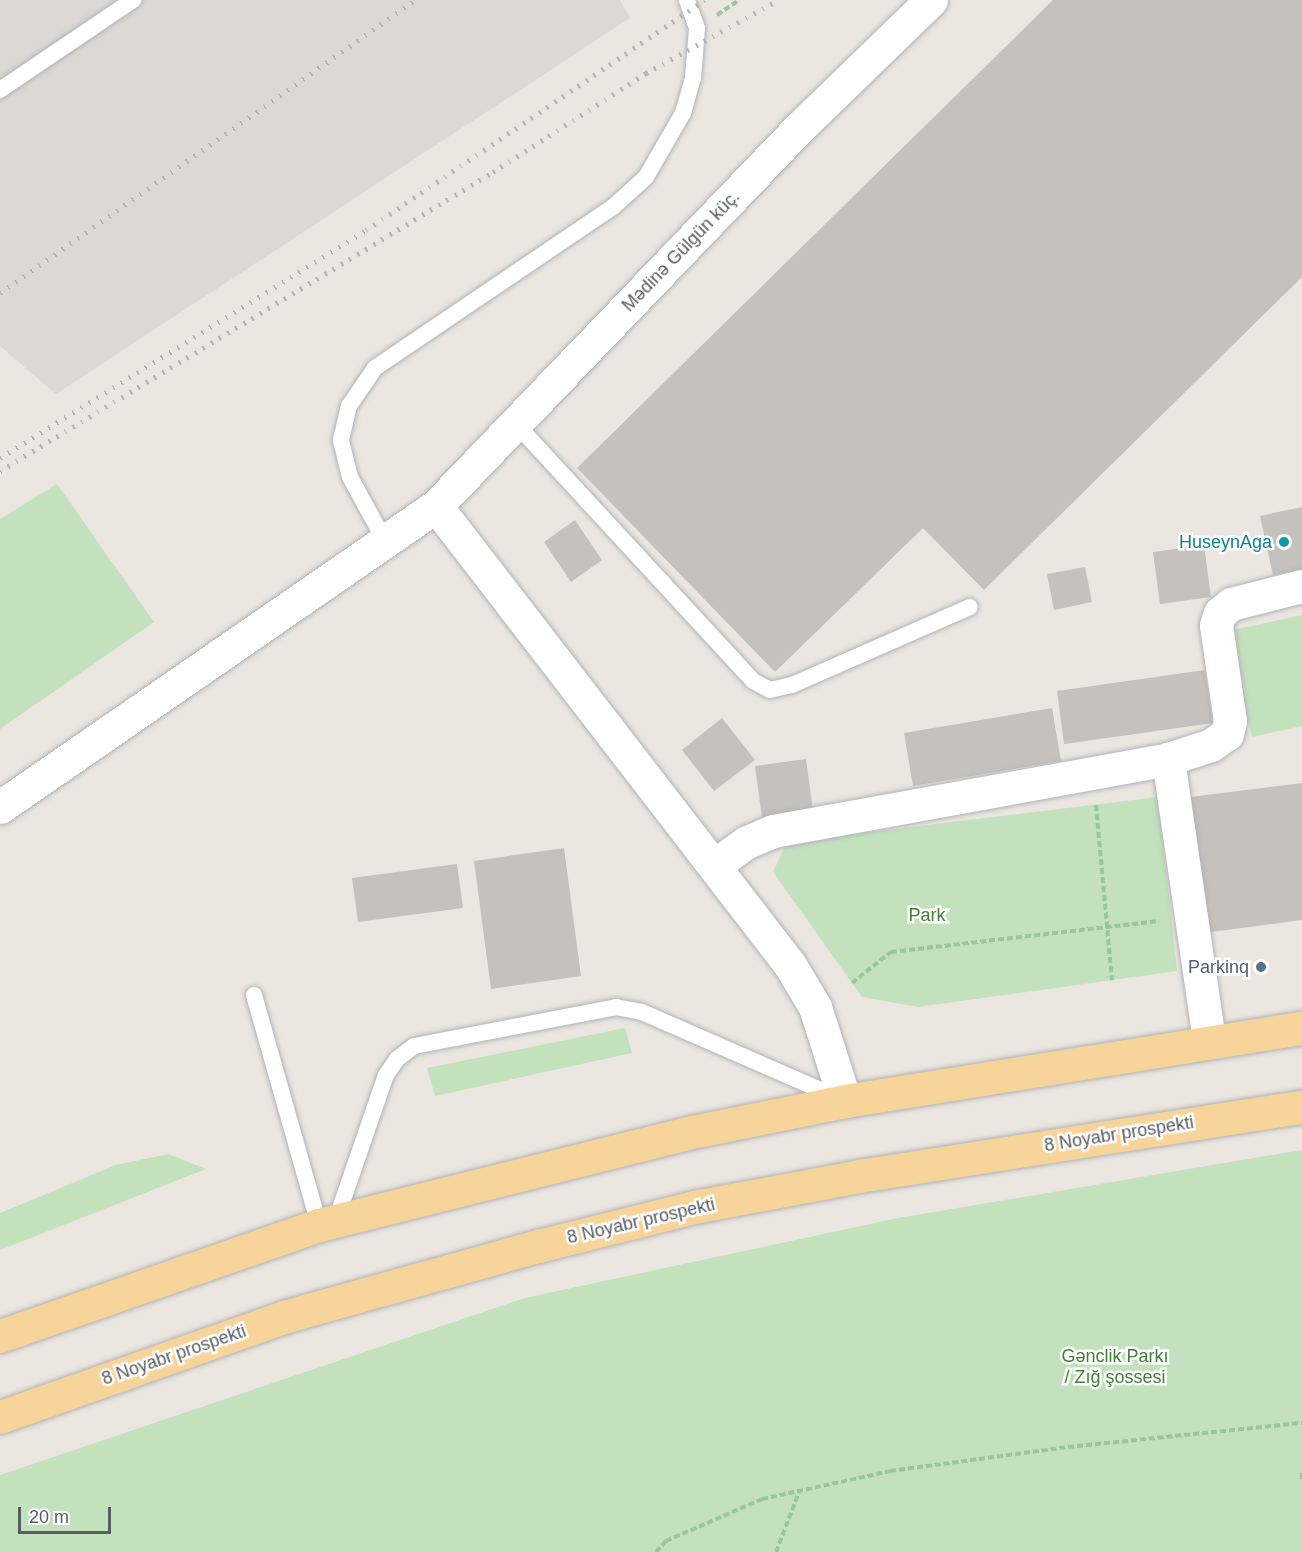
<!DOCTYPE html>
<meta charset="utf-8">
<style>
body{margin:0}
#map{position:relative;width:1302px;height:1552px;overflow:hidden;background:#ebe6df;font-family:Arial,sans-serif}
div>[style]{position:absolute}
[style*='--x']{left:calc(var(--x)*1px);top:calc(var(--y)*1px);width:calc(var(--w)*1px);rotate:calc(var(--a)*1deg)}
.industrial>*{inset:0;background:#dcd8d4}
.green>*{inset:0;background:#c3e1bd}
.building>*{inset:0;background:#c5c1bc}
.path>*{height:4px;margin-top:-2px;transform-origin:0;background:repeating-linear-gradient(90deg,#9ac69f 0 6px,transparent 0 9px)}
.roads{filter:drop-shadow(0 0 2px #b0b3b7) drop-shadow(0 0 2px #b0b3b7)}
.service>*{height:16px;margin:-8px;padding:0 8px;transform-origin:8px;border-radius:8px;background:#fff}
.minor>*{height:33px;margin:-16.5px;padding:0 16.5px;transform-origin:16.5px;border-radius:16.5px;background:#fff}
.trunk>*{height:33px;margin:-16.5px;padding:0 16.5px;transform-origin:16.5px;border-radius:16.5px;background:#f7d499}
.rail>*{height:4.5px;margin-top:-2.25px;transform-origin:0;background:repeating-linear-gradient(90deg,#afb0b0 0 1.5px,transparent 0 9.5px)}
.dots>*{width:16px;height:16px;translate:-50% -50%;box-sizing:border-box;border:3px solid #fff;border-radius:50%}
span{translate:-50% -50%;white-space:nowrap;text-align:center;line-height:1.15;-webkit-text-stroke:5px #fff;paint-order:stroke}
.street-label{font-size:18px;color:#585d60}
.culture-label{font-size:18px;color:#0d838f}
.right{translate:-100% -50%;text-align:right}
.park-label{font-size:18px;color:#407e39}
.service-label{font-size:18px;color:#4e5e75}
.scale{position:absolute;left:18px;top:1507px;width:93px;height:27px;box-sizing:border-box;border:3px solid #585d60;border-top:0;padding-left:8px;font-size:18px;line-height:21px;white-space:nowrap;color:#585d60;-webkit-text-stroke:4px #fff;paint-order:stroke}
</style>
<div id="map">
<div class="industrial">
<i style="clip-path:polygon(0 0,620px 0,630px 18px,56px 394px,0 346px)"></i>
</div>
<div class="green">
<i style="clip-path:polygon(57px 484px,154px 622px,0 729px,0 519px)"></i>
<i style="clip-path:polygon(1302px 615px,1302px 726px,1252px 737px,1229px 631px)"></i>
<i style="clip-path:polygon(1158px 797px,1177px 971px,918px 1007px,862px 997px,773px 872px,787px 842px)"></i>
<i style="clip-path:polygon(625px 1028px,632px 1053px,435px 1096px,427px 1068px)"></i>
<i style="clip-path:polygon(1302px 1150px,1302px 1552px,0 1552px,0 1475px,525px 1298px,898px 1218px)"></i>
<i style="clip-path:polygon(168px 1154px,206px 1169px,0 1250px,0 1213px,116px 1165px)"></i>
</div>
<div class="building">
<i style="clip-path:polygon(1053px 0,1302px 0,1302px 277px,984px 590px,923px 528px,775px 672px,577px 468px)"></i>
<i style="clip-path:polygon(1302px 507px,1302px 569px,1273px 575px,1260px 516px)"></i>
<i style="clip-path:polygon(575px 520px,602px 560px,571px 582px,544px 542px)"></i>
<i style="clip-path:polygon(1204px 545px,1211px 597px,1160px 604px,1153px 552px)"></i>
<i style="clip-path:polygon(1085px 567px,1092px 602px,1054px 610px,1047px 574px)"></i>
<i style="clip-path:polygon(1205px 670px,1213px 723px,1064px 744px,1057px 691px)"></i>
<i style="clip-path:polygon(1052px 708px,1061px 761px,913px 786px,904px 733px)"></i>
<i style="clip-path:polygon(722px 718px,755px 760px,714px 791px,682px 750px)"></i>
<i style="clip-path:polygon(806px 759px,813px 811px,762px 818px,755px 766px)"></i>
<i style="clip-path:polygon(1302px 783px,1302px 920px,1204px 933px,1190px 797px)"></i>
<i style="clip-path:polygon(564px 848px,581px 976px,491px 989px,474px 861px)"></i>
<i style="clip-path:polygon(457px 864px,463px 908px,358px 922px,352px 878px)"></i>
</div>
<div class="path">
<i style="--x:717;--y:15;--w:27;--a:-34"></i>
<i style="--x:1096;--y:805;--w:176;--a:84.8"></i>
<i style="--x:852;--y:983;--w:50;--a:-38.5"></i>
<i style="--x:891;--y:952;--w:270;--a:-6.6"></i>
<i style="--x:1302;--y:1473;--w:6;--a:90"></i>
<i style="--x:656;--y:1552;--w:15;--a:-48"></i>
<i style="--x:666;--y:1541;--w:105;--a:-23.6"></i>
<i style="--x:762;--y:1499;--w:131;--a:-12.3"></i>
<i style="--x:890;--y:1471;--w:180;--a:-7.7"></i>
<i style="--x:1068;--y:1447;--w:235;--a:-5.9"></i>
<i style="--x:776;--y:1552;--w:64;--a:-69"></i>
</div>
<div class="roads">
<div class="service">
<i style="--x:0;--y:90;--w:161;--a:-34.1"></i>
<i style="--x:517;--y:425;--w:348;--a:47.3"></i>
<i style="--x:753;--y:681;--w:19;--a:28"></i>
<i style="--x:770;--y:690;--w:23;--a:-13"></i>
<i style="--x:792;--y:685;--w:194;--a:-23.7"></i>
<i style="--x:386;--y:543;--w:75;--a:-118.6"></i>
<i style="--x:350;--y:477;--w:38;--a:-104"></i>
<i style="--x:341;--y:440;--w:35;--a:-77"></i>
<i style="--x:349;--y:406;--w:46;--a:-55.6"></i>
<i style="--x:375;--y:368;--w:287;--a:-34.1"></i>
<i style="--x:613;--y:207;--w:45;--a:-42.3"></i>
<i style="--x:646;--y:177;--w:74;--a:-60"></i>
<i style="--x:683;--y:113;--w:36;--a:-74"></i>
<i style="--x:693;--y:78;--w:50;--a:-85.4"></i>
<i style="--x:697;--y:28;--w:30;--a:-110"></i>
<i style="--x:254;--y:995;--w:239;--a:74.2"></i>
<i style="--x:336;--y:1220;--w:153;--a:-71"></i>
<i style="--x:386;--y:1075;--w:19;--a:-55"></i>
<i style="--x:397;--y:1059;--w:21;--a:-37"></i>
<i style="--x:414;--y:1046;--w:206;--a:-10.9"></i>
<i style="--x:616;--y:1007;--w:26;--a:11"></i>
<i style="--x:642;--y:1012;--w:215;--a:23.6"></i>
</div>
<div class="minor">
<i style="--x:436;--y:506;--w:523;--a:-46.16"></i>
<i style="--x:798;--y:129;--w:185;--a:-44.1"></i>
<i style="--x:1168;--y:759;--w:285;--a:81.7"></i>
<i style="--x:0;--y:807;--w:530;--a:-34.62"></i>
<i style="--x:436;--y:506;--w:580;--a:52.36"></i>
<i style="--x:790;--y:965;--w:49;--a:59.2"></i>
<i style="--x:815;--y:1007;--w:99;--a:72.3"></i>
<i style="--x:715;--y:865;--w:37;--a:-36"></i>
<i style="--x:745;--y:843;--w:30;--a:-23"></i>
<i style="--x:773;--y:831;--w:402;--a:-10.3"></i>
<i style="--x:1168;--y:759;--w:45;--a:-18"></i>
<i style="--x:1211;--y:745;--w:19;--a:-35"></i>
<i style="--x:1227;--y:734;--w:13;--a:-77"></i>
<i style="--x:1230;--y:721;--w:97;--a:-98.3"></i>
<i style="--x:1216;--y:625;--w:13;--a:-72"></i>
<i style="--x:1220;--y:613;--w:14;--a:-39"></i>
<i style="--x:1231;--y:604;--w:73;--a:-14.2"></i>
</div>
<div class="trunk">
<i style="--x:0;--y:1336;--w:338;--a:-19.2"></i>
<i style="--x:319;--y:1225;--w:379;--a:-14"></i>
<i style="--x:687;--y:1133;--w:161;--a:-11.4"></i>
<i style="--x:845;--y:1101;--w:463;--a:-9.1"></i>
<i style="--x:0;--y:1417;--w:304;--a:-19.4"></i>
<i style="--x:287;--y:1316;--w:261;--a:-15.6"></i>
<i style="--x:538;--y:1246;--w:161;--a:-14"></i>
<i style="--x:694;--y:1207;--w:168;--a:-10.6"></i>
<i style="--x:859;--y:1176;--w:448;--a:-8.9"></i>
</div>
</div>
<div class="rail">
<i style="--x:0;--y:293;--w:508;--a:-35.22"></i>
<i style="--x:0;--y:458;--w:431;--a:-31.9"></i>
<i style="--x:366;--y:230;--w:409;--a:-34.2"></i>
<i style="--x:0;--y:471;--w:577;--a:-31.24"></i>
<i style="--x:493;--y:172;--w:182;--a:-32.9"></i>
<i style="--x:646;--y:73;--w:151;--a:-28.9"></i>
</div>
<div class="dots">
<i style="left:1284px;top:542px;background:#0f9aa8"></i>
<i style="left:1261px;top:967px;background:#5c6f8a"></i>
</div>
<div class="street-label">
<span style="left:681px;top:251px;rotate:-46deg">Mədinə Gülgün küç.</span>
<span style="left:1119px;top:1134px;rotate:-9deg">8 Noyabr prospekti</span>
<span style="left:641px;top:1221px;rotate:-13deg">8 Noyabr prospekti</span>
<span style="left:174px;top:1355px;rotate:-19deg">8 Noyabr prospekti</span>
</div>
<div class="culture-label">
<span class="right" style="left:1272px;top:542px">HuseynAga</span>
</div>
<div class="park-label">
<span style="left:927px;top:915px">Park</span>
<span style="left:1115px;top:1367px">Gənclik Parkı<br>/ Zığ şossesi</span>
</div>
<div class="service-label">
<span class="right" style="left:1249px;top:967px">Parkinq</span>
</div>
<div class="scale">20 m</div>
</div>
